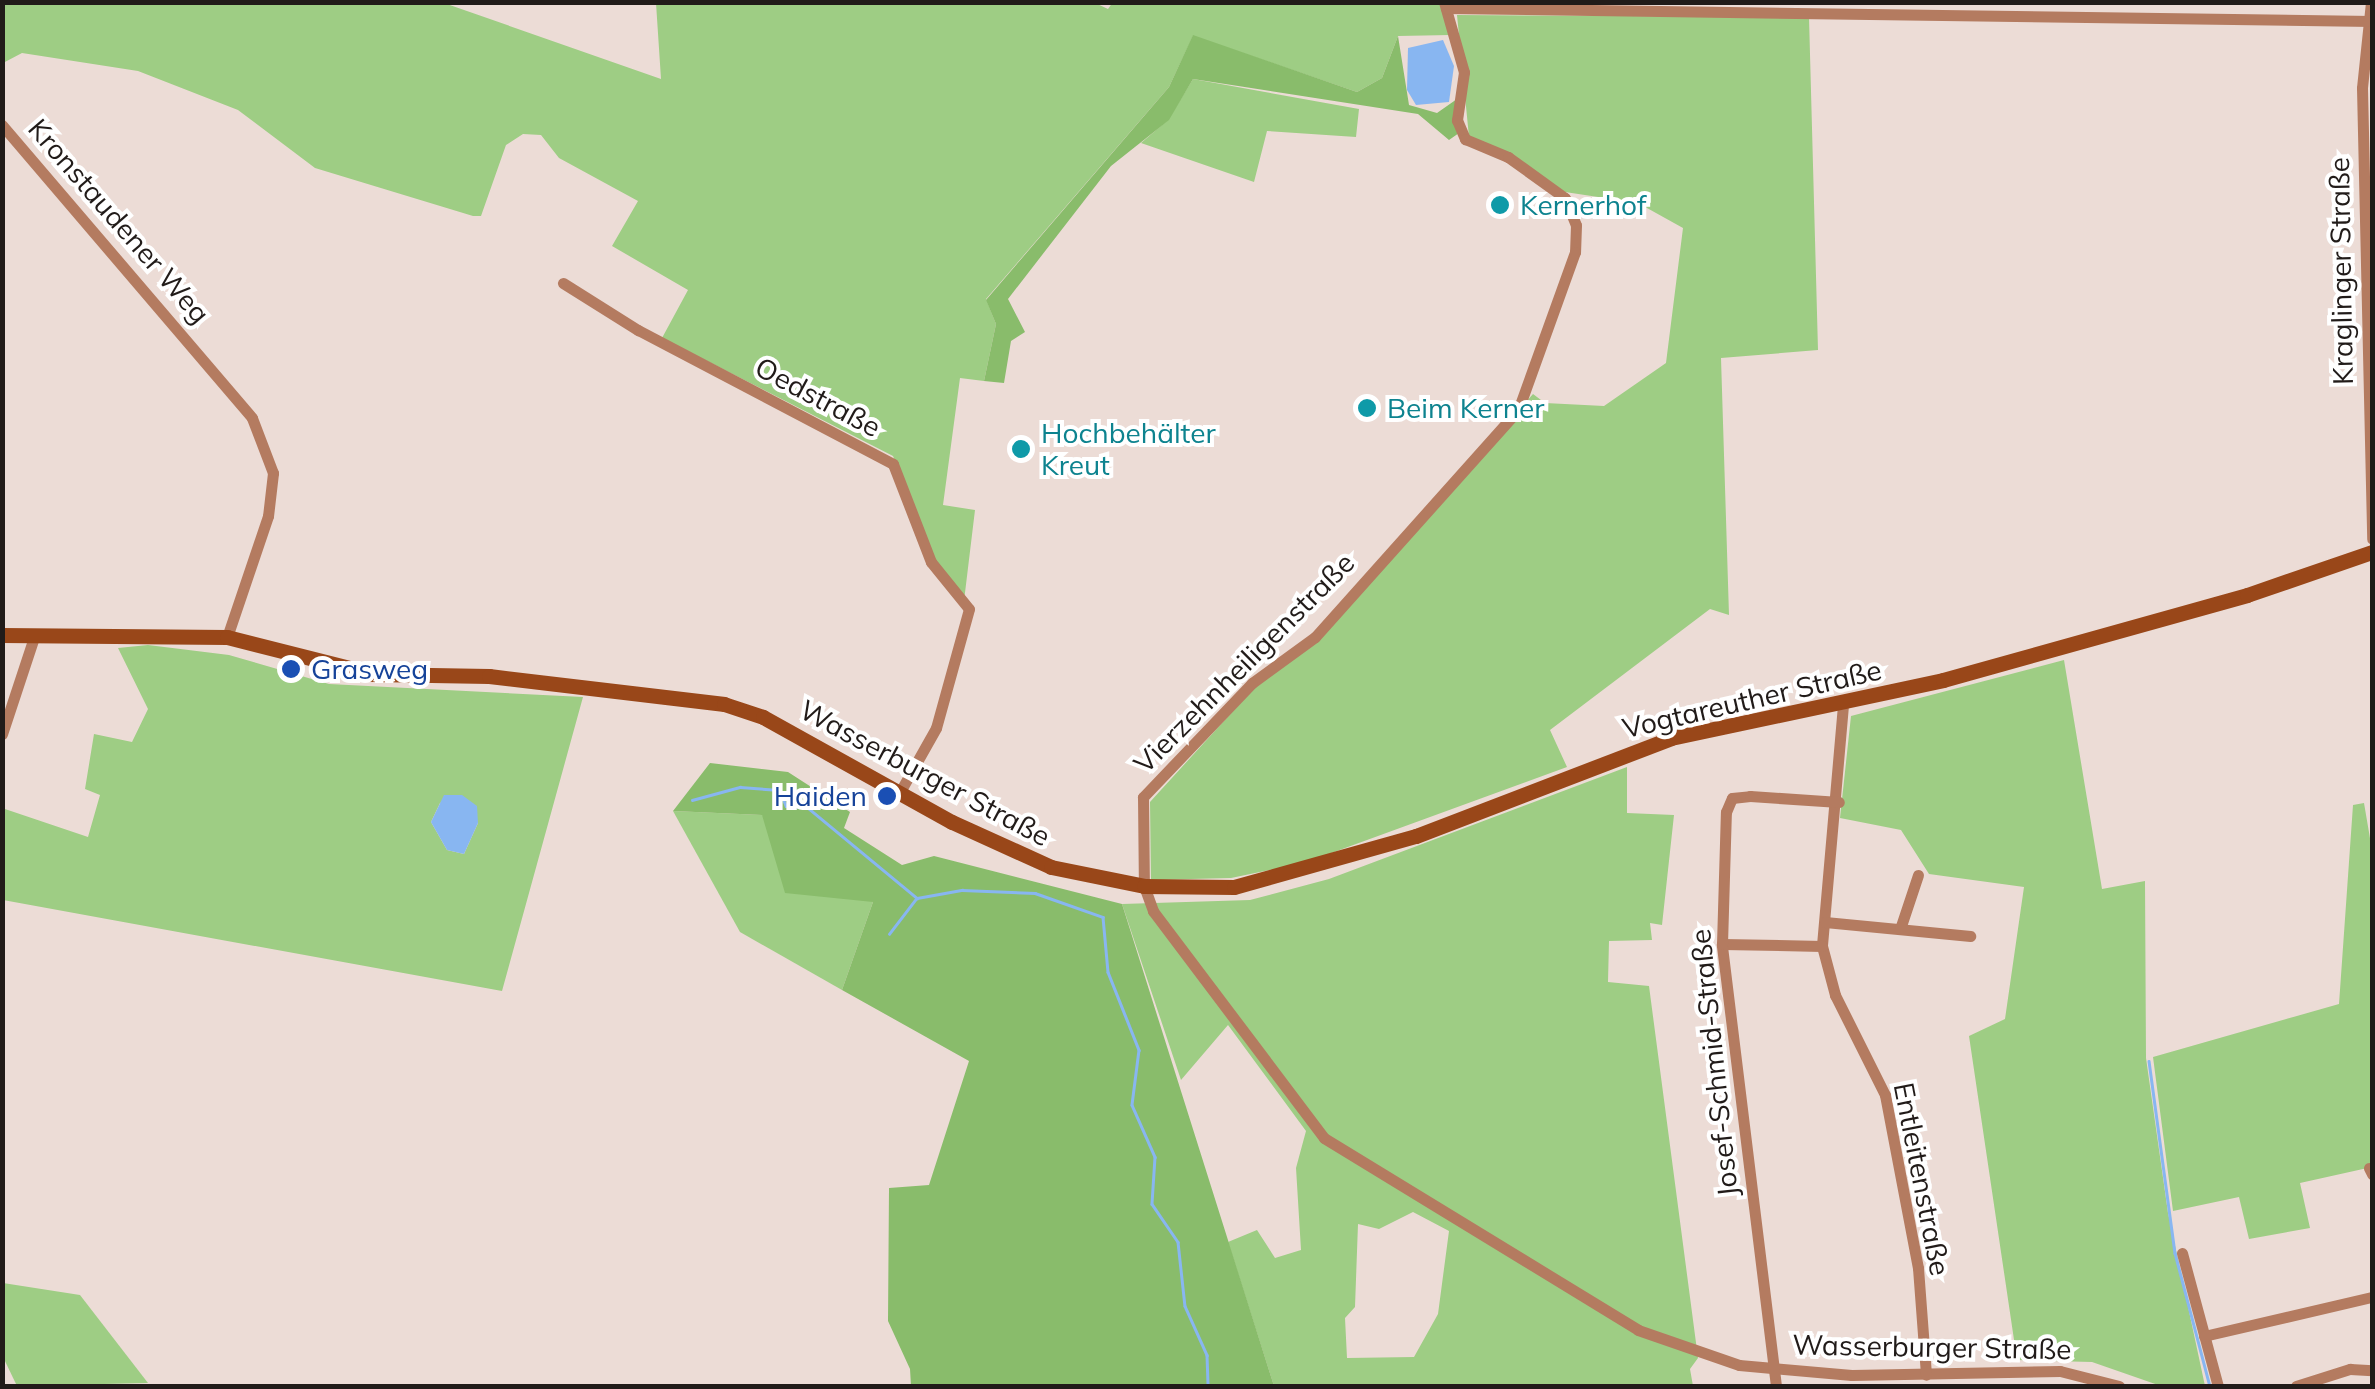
<!DOCTYPE html>
<meta charset="utf-8">
<style>
body{margin:0}
#map{position:relative;width:2375px;height:1389px;overflow:hidden;background:#ecdcd6;font-family:Mulish,sans-serif}
div>[style]{position:absolute}
[style*='--x']{left:calc(var(--x)*1px);top:calc(var(--y)*1px);width:calc(var(--w)*1px);rotate:calc(var(--a)*1deg)}
.green>*{inset:0;background:#9ecd84}
.forest>*{inset:0;background:#89bc6b}
.water>*{inset:0;background:#88b6f1}
.stream>*{height:2.5px;margin:-1.25px;padding:0 1.25px;transform-origin:1.25px;border-radius:1.25px;background:#88b6f1}
.street>*{height:11px;margin:-5.5px;padding:0 5.5px;transform-origin:5.5px;border-radius:5.5px;background:#b47b60}
.secondary>*{height:15px;margin:-7.5px;padding:0 7.5px;transform-origin:7.5px;border-radius:7.5px;background:#994719}
.dots>*{width:28px;height:28px;translate:-50% -50%;box-sizing:border-box;border:5px solid #fff;border-radius:50%}
span{translate:-50% -50%;white-space:nowrap;text-align:center;line-height:1.15;-webkit-text-stroke:8px #fff;paint-order:stroke}
.culture-label{font-size:28px;color:#0d838f}
.left{translate:0 -50%;text-align:left}
.street-label{font-size:28px;color:#211b19}
.transit-label{font-size:28px;color:#164399}
.right{translate:-100% -50%;text-align:right}
.frame{position:absolute;inset:0;border:5px solid #211b19;pointer-events:none}
</style>
<div id="map">
<div class="green">
<i style="clip-path:polygon(3px 2px,444px 3px,661px 79px,656px 3px,1093px 2px,1108px 9px,1113px 2px,1440px 2px,1450px 35px,1398px 36px,1382px 78px,1357px 92px,1193px 36px,1169px 87px,986px 299px,996px 324px,984px 381px,960px 378px,943px 505px,975px 510px,964px 601px,934px 560px,893px 456px,662px 338px,688px 290px,612px 246px,638px 201px,559px 158px,541px 135px,523px 134px,506px 145px,481px 216px,473px 216px,315px 168px,238px 110px,138px 71px,22px 53px,3px 63px)"></i>
<i style="clip-path:polygon(1457px 15px,1809px 17px,1818px 350px,1721px 358px,1729px 615px,1710px 609px,1550px 730px,1567px 767px,1304px 863px,1231px 878px,1151px 880px,1150px 802px,1255px 687px,1319px 639px,1533px 394px,1545px 403px,1604px 406px,1666px 363px,1683px 228px,1638px 203px,1565px 192px,1469px 137px)"></i>
<i style="clip-path:polygon(1193px 79px,1359px 109px,1356px 137px,1267px 131px,1254px 182px,1141px 143px,1168px 120px)"></i>
<i style="clip-path:polygon(evenodd,148px 645px,229px 655px,329px 684px,583px 697px,502px 991px,3px 900px,2px 808px,88px 837px,100px 795px,85px 789px,94px 734px,132px 742px,148px 709px,118px 648px,148px 645px,461px 795px,478px 823px,464px 854px,447px 850px,431px 822px,440px 803px,461px 795px)"></i>
<i style="clip-path:polygon(2064px 660px,2102px 889px,2145px 881px,2146px 1058px,2168px 1213px,2205px 1386px,2161px 1386px,2092px 1362px,2017px 1360px,1969px 1036px,2005px 1019px,2024px 887px,1929px 874px,1901px 830px,1840px 818px,1851px 716px)"></i>
<i style="clip-path:polygon(evenodd,1627px 767px,1627px 813px,1674px 815px,1662px 925px,1650px 923px,1652px 940px,1609px 941px,1608px 982px,1649px 986px,1698px 1358px,1690px 1369px,1693px 1386px,1274px 1386px,1228px 1242px,1257px 1230px,1275px 1258px,1301px 1250px,1296px 1168px,1306px 1131px,1228px 1025px,1181px 1080px,1122px 904px,1250px 900px,1329px 879px,1627px 767px,1413px 1212px,1449px 1231px,1438px 1314px,1414px 1357px,1347px 1358px,1345px 1318px,1355px 1307px,1358px 1224px,1379px 1229px,1413px 1212px)"></i>
<i style="clip-path:polygon(2364px 803px,2372px 850px,2372px 1167px,2300px 1183px,2310px 1228px,2249px 1239px,2239px 1197px,2173px 1211px,2153px 1057px,2339px 1004px,2353px 805px)"></i>
<i style="clip-path:polygon(673px 811px,762px 815px,873px 902px,842px 990px,740px 932px)"></i>
<i style="clip-path:polygon(3px 1283px,80px 1295px,148px 1383px,17px 1386px,3px 1357px)"></i>
</div>
<div class="forest">
<i style="clip-path:polygon(1193px 35px,1357px 92px,1382px 78px,1398px 36px,1409px 105px,1437px 113px,1457px 99px,1459px 133px,1449px 140px,1418px 114px,1193px 79px,1169px 120px,1111px 166px,1008px 299px,1025px 332px,1011px 341px,1004px 383px,984px 381px,996px 324px,986px 300px,1169px 87px)"></i>
<i style="clip-path:polygon(710px 763px,788px 772px,850px 812px,844px 828px,902px 865px,934px 856px,1122px 904px,1274px 1386px,911px 1386px,910px 1369px,888px 1321px,889px 1188px,929px 1185px,969px 1061px,842px 990px,873px 902px,785px 893px,762px 815px,673px 811px)"></i>
</div>
<div class="water">
<i style="clip-path:polygon(1443px 40px,1454px 66px,1449px 102px,1416px 105px,1407px 90px,1408px 48px)"></i>
<i style="clip-path:polygon(444px 795px,462px 795px,477px 806px,478px 823px,464px 854px,447px 850px,431px 822px)"></i>
</div>
<div class="stream">
<i style="--x:692;--y:800;--w:50;--a:-15.2"></i>
<i style="--x:740;--y:787;--w:40;--a:4.3"></i>
<i style="--x:780;--y:790;--w:17;--a:69"></i>
<i style="--x:786;--y:806;--w:21;--a:3"></i>
<i style="--x:807;--y:807;--w:143;--a:39.6"></i>
<i style="--x:917;--y:898;--w:46;--a:-10.1"></i>
<i style="--x:962;--y:890;--w:73;--a:2.4"></i>
<i style="--x:1035;--y:893;--w:72;--a:19.4"></i>
<i style="--x:1103;--y:917;--w:55;--a:84.8"></i>
<i style="--x:1108;--y:972;--w:84;--a:68.3"></i>
<i style="--x:1139;--y:1050;--w:55;--a:97.3"></i>
<i style="--x:1132;--y:1105;--w:57;--a:66.1"></i>
<i style="--x:1155;--y:1157;--w:47;--a:93.7"></i>
<i style="--x:1152;--y:1204;--w:46;--a:55.6"></i>
<i style="--x:1178;--y:1242;--w:64;--a:83.8"></i>
<i style="--x:1185;--y:1306;--w:54;--a:65.8"></i>
<i style="--x:1207;--y:1355;--w:31;--a:88"></i>
<i style="--x:889;--y:934;--w:43;--a:-52.6"></i>
<i style="--x:2149;--y:1061;--w:194;--a:82.3"></i>
<i style="--x:2175;--y:1253;--w:138;--a:75.3"></i>
</div>
<div class="street">
<i style="--x:1444;--y:2;--w:73;--a:74.1"></i>
<i style="--x:1464;--y:72;--w:49;--a:98.3"></i>
<i style="--x:1457;--y:120;--w:21;--a:67"></i>
<i style="--x:1465;--y:139;--w:47;--a:22.7"></i>
<i style="--x:1508;--y:157;--w:70;--a:35.7"></i>
<i style="--x:1565;--y:198;--w:29;--a:68"></i>
<i style="--x:1576;--y:225;--w:27;--a:92"></i>
<i style="--x:1575;--y:252;--w:168;--a:109.8"></i>
<i style="--x:1518;--y:410;--w:305;--a:131.8"></i>
<i style="--x:1315;--y:637;--w:78;--a:143.9"></i>
<i style="--x:1252;--y:683;--w:158;--a:133.7"></i>
<i style="--x:1143;--y:797;--w:89;--a:89.4"></i>
<i style="--x:1144;--y:886;--w:27;--a:70"></i>
<i style="--x:1153;--y:911;--w:284;--a:53"></i>
<i style="--x:1324;--y:1138;--w:368;--a:31.4"></i>
<i style="--x:1638;--y:1330;--w:107;--a:19.1"></i>
<i style="--x:1739;--y:1365;--w:113;--a:5.1"></i>
<i style="--x:1852;--y:1375;--w:208;--a:-1.1"></i>
<i style="--x:2060;--y:1371;--w:61;--a:14.3"></i>
<i style="--x:2371;--y:2;--w:86;--a:96"></i>
<i style="--x:2362;--y:88;--w:451;--a:88.7"></i>
<i style="--x:1446;--y:8;--w:926;--a:0.8"></i>
<i style="--x:2;--y:125;--w:385;--a:49.5"></i>
<i style="--x:252;--y:418;--w:59;--a:69.1"></i>
<i style="--x:273;--y:473;--w:43;--a:96.6"></i>
<i style="--x:268;--y:516;--w:128;--a:108.7"></i>
<i style="--x:563;--y:283;--w:89;--a:32.1"></i>
<i style="--x:638;--y:330;--w:288;--a:27.7"></i>
<i style="--x:893;--y:464;--w:105;--a:68.8"></i>
<i style="--x:931;--y:562;--w:60;--a:51"></i>
<i style="--x:969;--y:609;--w:123;--a:105.5"></i>
<i style="--x:936;--y:728;--w:71;--a:119.4"></i>
<i style="--x:1843;--y:705;--w:242;--a:95"></i>
<i style="--x:1822;--y:946;--w:51;--a:75.1"></i>
<i style="--x:1835;--y:995;--w:112;--a:63.4"></i>
<i style="--x:1885;--y:1095;--w:176;--a:79.2"></i>
<i style="--x:1918;--y:1268;--w:107;--a:85.7"></i>
<i style="--x:2;--y:734;--w:105;--a:-71.7"></i>
<i style="--x:1825;--y:922;--w:146;--a:5.5"></i>
<i style="--x:1900;--y:929;--w:57;--a:-71.6"></i>
<i style="--x:1722;--y:944;--w:100;--a:1.1"></i>
<i style="--x:2369;--y:1168;--w:7;--a:63"></i>
<i style="--x:2182;--y:1253;--w:138;--a:74.9"></i>
<i style="--x:2204;--y:1336;--w:172;--a:-13.1"></i>
<i style="--x:1776;--y:1386;--w:445;--a:-97"></i>
<i style="--x:1722;--y:944;--w:132;--a:-88.3"></i>
<i style="--x:1726;--y:812;--w:15;--a:-67"></i>
<i style="--x:1732;--y:798;--w:18;--a:-6"></i>
<i style="--x:1750;--y:796;--w:89;--a:3.9"></i>
<i style="--x:2296;--y:1386;--w:57;--a:-17.5"></i>
<i style="--x:2350;--y:1369;--w:22;--a:3"></i>
</div>
<div class="secondary">
<i style="--x:2;--y:635;--w:225;--a:0.5"></i>
<i style="--x:227;--y:637;--w:151;--a:14.2"></i>
<i style="--x:373;--y:674;--w:116;--a:1"></i>
<i style="--x:489;--y:676;--w:237;--a:6.8"></i>
<i style="--x:724;--y:704;--w:41;--a:18.4"></i>
<i style="--x:763;--y:717;--w:216;--a:29.1"></i>
<i style="--x:952;--y:822;--w:109;--a:24.4"></i>
<i style="--x:1051;--y:867;--w:95;--a:11.5"></i>
<i style="--x:1144;--y:886;--w:90;--a:0.6"></i>
<i style="--x:1234;--y:887;--w:189;--a:-15.7"></i>
<i style="--x:1416;--y:836;--w:273;--a:-21"></i>
<i style="--x:1671;--y:738;--w:278;--a:-12"></i>
<i style="--x:1943;--y:680;--w:316;--a:-15.6"></i>
<i style="--x:2247;--y:595;--w:132;--a:-19"></i>
</div>
<div class="dots">
<i style="left:1500px;top:205px;background:#0f9aa8"></i>
<i style="left:1367px;top:408px;background:#0f9aa8"></i>
<i style="left:1021px;top:449px;background:#0f9aa8"></i>
<i style="left:291px;top:669px;background:#1a4fb4"></i>
<i style="left:887px;top:796px;background:#1a4fb4"></i>
</div>
<div class="culture-label">
<span class="left" style="left:1520px;top:205px">Kernerhof</span>
<span class="left" style="left:1387px;top:408px">Beim Kerner</span>
<span class="left" style="left:1041px;top:449px">Hochbehälter<br>Kreut</span>
</div>
<div class="street-label">
<span style="left:119px;top:221px;rotate:49deg">Kronstaudener Weg</span>
<span style="left:2341px;top:271px;rotate:-91deg">Kraglinger Straße</span>
<span style="left:818px;top:397px;rotate:28deg">Oedstraße</span>
<span style="left:1244px;top:663px;rotate:-45deg">Vierzehnheiligenstraße</span>
<span style="left:1752px;top:699px;rotate:-13deg">Vogtareuther Straße</span>
<span style="left:925px;top:773px;rotate:28deg">Wasserburger Straße</span>
<span style="left:1714px;top:1063px;rotate:-96deg">Josef-Schmid-Straße</span>
<span style="left:1922px;top:1179px;rotate:79deg">Entleitenstraße</span>
<span style="left:1932px;top:1347px;rotate:1deg">Wasserburger Straße</span>
</div>
<div class="transit-label">
<span class="left" style="left:311px;top:669px">Grasweg</span>
<span class="right" style="left:867px;top:796px">Haiden</span>
</div>
<div class="frame"></div>
</div>
